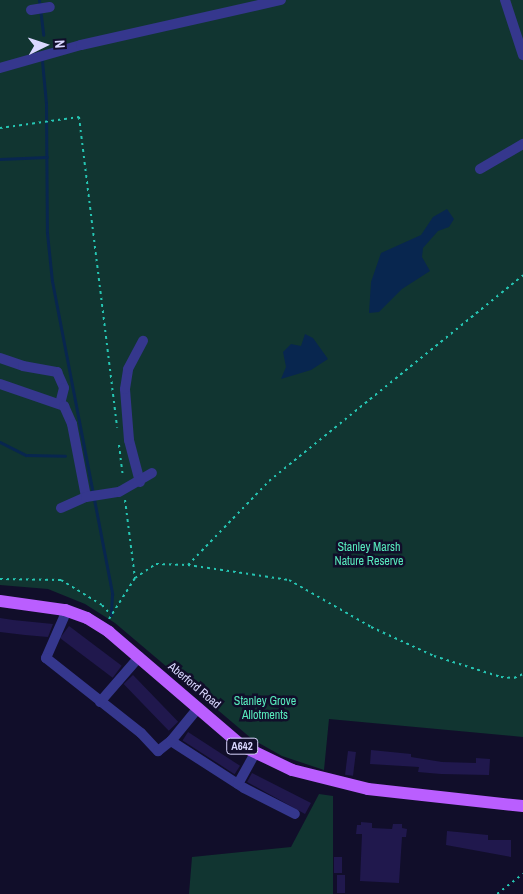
<!DOCTYPE html>
<style>
body{margin:0}
#map{position:relative;width:523px;height:894px;overflow:hidden;background:#110e2a;font-family:"Archivo Narrow",sans-serif}
div>[style]{position:absolute}
[style*='--x']{left:calc(var(--x)*1px);top:calc(var(--y)*1px);width:calc(var(--w)*1px);rotate:calc(var(--a)*1deg)}
.green>*{inset:0;background:#113531}
.water>*{inset:0;background:#08264f}
.stream>*{height:3px;margin:-1.5px;padding:0 1.5px;transform-origin:1.5px;border-radius:1.5px;background:#08264f}
.building>*{inset:0;background:#20184d;transform-origin:0 0}
.path>*{height:2px;margin-top:-1px;transform-origin:0;background:repeating-linear-gradient(90deg,#25c5b2 0 2.5px,transparent 0 6.5px)}
.minor>*{height:10px;margin:-5px;padding:0 5px;transform-origin:5px;border-radius:5px;background:#35378d}
.major>*{height:12px;margin:-6px;padding:0 6px;transform-origin:6px;border-radius:6px;background:#ba5eff}
span{translate:-50% -50%;white-space:nowrap;text-align:center;line-height:1.15;-webkit-text-stroke:5px #110e2a;paint-order:stroke}
.shield-label span{padding:1px 4px;background:#110e2a;border:1px solid;border-radius:4px;-webkit-text-stroke-width:0}
.shield-label{font-size:11px;color:#dad7ff;font-weight:700}
.park-label{font-size:12px;color:#58eabd}
.street-label{font-size:12px;color:#dad7ff}
.north{position:absolute;left:20px;top:20px;width:50px;height:50px;-webkit-text-stroke:4px #110e2a;paint-order:stroke;rotate:86deg;font-size:14px;font-weight:700;line-height:20px;text-align:center;color:#dad7ff}
.north::after{content:'';display:block;margin:auto;width:18px;height:22px;background:#dad7ff;clip-path:polygon(50% 0,100% 100%,50% 72%,0 100%)}
</style>
<div id="map">
<div class="green">
<i style="clip-path:polygon(0 0,523px 0,523px 737px,329px 719px,324px 770px,282px 756px,252px 739px,115px 623px,85px 604px,48px 589px,0 585px)"></i>
<i style="clip-path:polygon(319px 794px,333px 796px,333px 894px,189px 894px,192px 857px,291px 847px)"></i>
</div>
<div class="water">
<i style="clip-path:polygon(447px 209px,454px 219px,449px 227px,438px 231px,423px 248px,422px 257px,430px 271px,402px 289px,379px 312px,369px 313px,371px 282px,381px 253px,421px 235px,433px 217px)"></i>
<i style="clip-path:polygon(305px 334px,313px 338px,328px 359px,311px 370px,281px 379px,286px 367px,283px 352px,291px 344px,301px 346px)"></i>
</div>
<div class="stream">
<i style="--x:39;--y:0;--w:35;--a:83"></i>
<i style="--x:42;--y:61;--w:42;--a:84.6"></i>
<i style="--x:46;--y:103;--w:130;--a:89.6"></i>
<i style="--x:47;--y:233;--w:48;--a:84.1"></i>
<i style="--x:52;--y:281;--w:319;--a:79.1"></i>
<i style="--x:112;--y:594;--w:21;--a:93"></i>
<i style="--x:0;--y:159;--w:47;--a:-2.4"></i>
<i style="--x:0;--y:442;--w:29;--a:27"></i>
<i style="--x:26;--y:455;--w:39;--a:1"></i>
</div>
<div class="building">
<i style="clip-path:polygon(0 618px,13px 620px,53px 624px,48px 637px,25px 635px,0 632px)"></i>
<i style="left:69px;top:626px;width:66px;height:15px;rotate:37deg"></i>
<i style="left:133px;top:675px;width:65px;height:13px;rotate:46deg"></i>
<i style="left:188px;top:732px;width:62px;height:10px;rotate:33deg"></i>
<i style="clip-path:polygon(371px 750px,411px 754px,411px 757px,442px 762px,476px 763px,476px 758px,490px 759px,489px 775px,441px 774px,418px 772px,419px 767px,370px 764px)"></i>
<i style="left:348px;top:751px;width:8px;height:24px;rotate:7deg"></i>
<i style="clip-path:polygon(252px 773px,311px 803px,305px 814px,247px 782px)"></i>
<i style="clip-path:polygon(361px 822px,372px 823px,372px 828px,392px 829px,393px 824px,402px 824px,402px 828px,407px 829px,406px 837px,402px 837px,399px 883px,360px 881px,362px 834px,356px 834px,357px 825px,361px 825px)"></i>
<i style="clip-path:polygon(447px 831px,488px 835px,488px 840px,511px 840px,511px 857px,446px 845px)"></i>
<i style="left:334px;top:857px;width:8px;height:16px"></i>
<i style="left:337px;top:875px;width:8px;height:18px"></i>
</div>
<div class="path">
<i style="--x:0;--y:128;--w:80;--a:-7.9"></i>
<i style="--x:79;--y:117;--w:313;--a:83"></i>
<i style="--x:119;--y:445;--w:32;--a:83"></i>
<i style="--x:125;--y:500;--w:79;--a:82.7"></i>
<i style="--x:188;--y:565;--w:117;--a:-46"></i>
<i style="--x:269;--y:481;--w:327;--a:-39"></i>
<i style="--x:0;--y:579;--w:61;--a:0.9"></i>
<i style="--x:61;--y:580;--w:48;--a:31.4"></i>
<i style="--x:102;--y:605;--w:13;--a:48"></i>
<i style="--x:109;--y:619;--w:49;--a:-57.6"></i>
<i style="--x:135;--y:578;--w:25;--a:-34"></i>
<i style="--x:156;--y:564;--w:32;--a:2"></i>
<i style="--x:188;--y:565;--w:102;--a:8.4"></i>
<i style="--x:289;--y:580;--w:95;--a:29.8"></i>
<i style="--x:371;--y:627;--w:69;--a:24.7"></i>
<i style="--x:434;--y:656;--w:70;--a:17.4"></i>
<i style="--x:501;--y:677;--w:13;--a:4"></i>
<i style="--x:514;--y:678;--w:10;--a:-24"></i>
<i style="--x:497;--y:894;--w:33;--a:-38"></i>
</div>
<div class="minor">
<i style="--x:505;--y:0;--w:58;--a:71.9"></i>
<i style="--x:31;--y:10;--w:19;--a:-9"></i>
<i style="--x:0;--y:68;--w:84;--a:-15.9"></i>
<i style="--x:81;--y:45;--w:205;--a:-12.7"></i>
<i style="--x:480;--y:169;--w:50;--a:-30.2"></i>
<i style="--x:0;--y:358;--w:24;--a:19"></i>
<i style="--x:23;--y:366;--w:35;--a:10"></i>
<i style="--x:57;--y:372;--w:17;--a:66"></i>
<i style="--x:64;--y:388;--w:16;--a:104"></i>
<i style="--x:0;--y:384;--w:68;--a:19"></i>
<i style="--x:64;--y:406;--w:20;--a:66"></i>
<i style="--x:72;--y:424;--w:74;--a:79.1"></i>
<i style="--x:140;--y:482;--w:43;--a:-104.7"></i>
<i style="--x:129;--y:440;--w:51;--a:-94.5"></i>
<i style="--x:125;--y:389;--w:20;--a:-81"></i>
<i style="--x:128;--y:369;--w:32;--a:-62"></i>
<i style="--x:61;--y:508;--w:27;--a:-24"></i>
<i style="--x:86;--y:497;--w:33;--a:-9"></i>
<i style="--x:119;--y:492;--w:38;--a:-30"></i>
<i style="--x:64;--y:617;--w:45;--a:113.7"></i>
<i style="--x:46;--y:658;--w:121;--a:38.3"></i>
<i style="--x:141;--y:733;--w:25;--a:47"></i>
<i style="--x:158;--y:751;--w:16;--a:-38"></i>
<i style="--x:171;--y:741;--w:87;--a:32.8"></i>
<i style="--x:244;--y:788;--w:57;--a:27"></i>
<i style="--x:100;--y:702;--w:60;--a:-49.1"></i>
<i style="--x:171;--y:741;--w:43;--a:-50.7"></i>
<i style="--x:238;--y:784;--w:35;--a:-61"></i>
</div>
<div class="major">
<i style="--x:0;--y:601;--w:66;--a:7.9"></i>
<i style="--x:65;--y:610;--w:23;--a:20"></i>
<i style="--x:87;--y:618;--w:26;--a:32"></i>
<i style="--x:109;--y:632;--w:175;--a:40.6"></i>
<i style="--x:242;--y:746;--w:55;--a:25.6"></i>
<i style="--x:292;--y:770;--w:78;--a:14"></i>
<i style="--x:368;--y:789;--w:156;--a:6.3"></i>
</div>
<div class="shield-label">
<span style="left:242px;top:746px">A642</span>
</div>
<div class="park-label">
<span style="left:369px;top:555px">Stanley Marsh<br>Nature Reserve</span>
<span style="left:265px;top:709px">Stanley Grove<br>Allotments</span>
</div>
<div class="street-label">
<span style="left:194px;top:686px;rotate:40deg">Aberford Road</span>
</div>
<div class="north">N</div>
</div>
